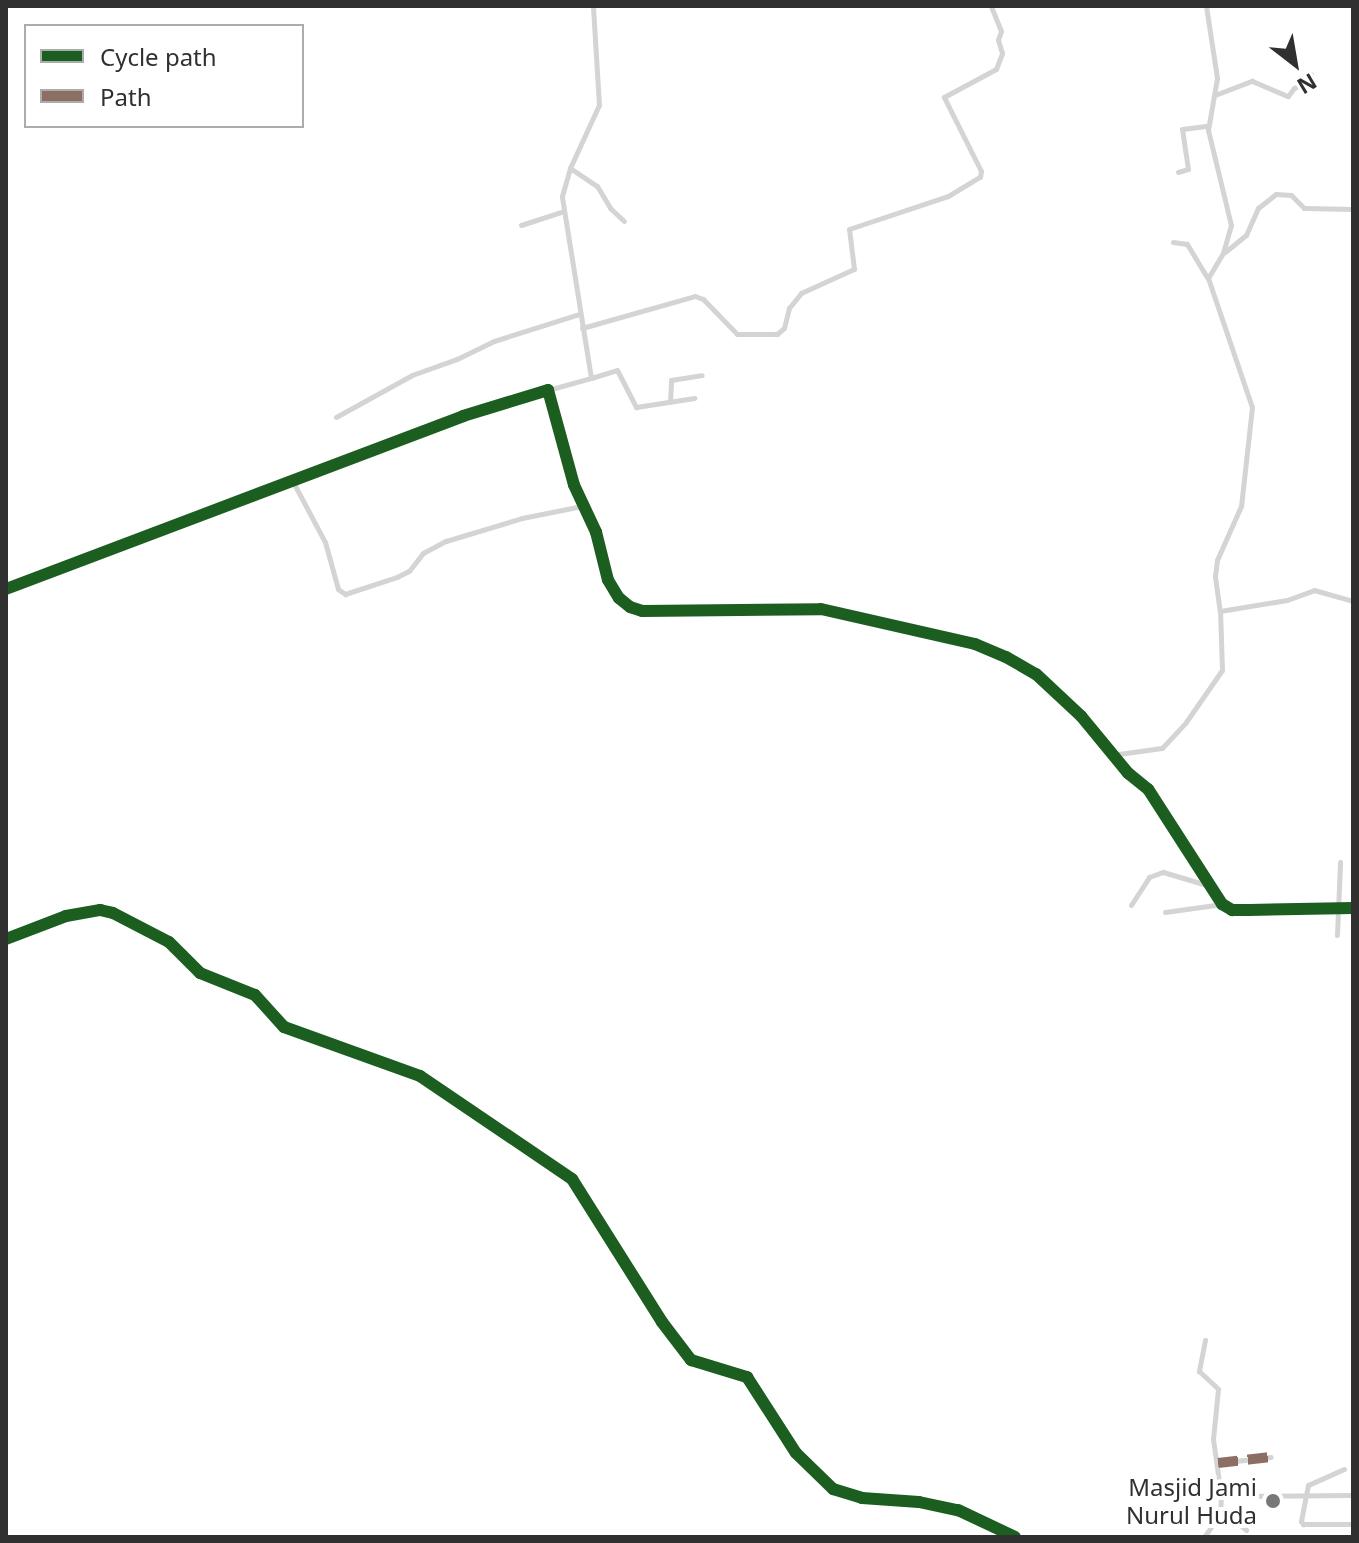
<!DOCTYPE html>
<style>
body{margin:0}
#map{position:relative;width:1359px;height:1543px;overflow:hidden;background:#fff;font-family:"Noto Sans",sans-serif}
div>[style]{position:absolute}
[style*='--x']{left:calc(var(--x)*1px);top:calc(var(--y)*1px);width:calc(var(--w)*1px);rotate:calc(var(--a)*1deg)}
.street>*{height:5px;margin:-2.5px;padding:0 2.5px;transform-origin:2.5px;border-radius:2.5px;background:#d4d4d4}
.quiet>*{height:10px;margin-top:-5px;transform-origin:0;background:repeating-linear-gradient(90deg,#8d6e63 0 20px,transparent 0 30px)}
.cycleway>*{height:12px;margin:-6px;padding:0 6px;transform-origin:6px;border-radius:6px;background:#1b5e20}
.dots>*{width:22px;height:22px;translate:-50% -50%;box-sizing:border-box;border:4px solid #fff;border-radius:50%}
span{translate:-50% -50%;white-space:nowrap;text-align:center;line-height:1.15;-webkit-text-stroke:8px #fff;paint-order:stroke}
.poi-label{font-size:24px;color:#303030}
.right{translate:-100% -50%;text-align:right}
.frame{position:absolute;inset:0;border:8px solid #303030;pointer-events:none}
.legend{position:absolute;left:24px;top:24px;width:280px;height:104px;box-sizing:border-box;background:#fff;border:2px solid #acacac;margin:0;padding:10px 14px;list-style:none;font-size:24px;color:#303030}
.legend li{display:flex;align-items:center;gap:16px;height:40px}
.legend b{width:40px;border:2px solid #acacac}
.north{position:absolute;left:1255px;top:24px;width:80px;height:80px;-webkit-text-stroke:6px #fff;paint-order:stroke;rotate:149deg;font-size:22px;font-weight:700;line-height:32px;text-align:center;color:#303030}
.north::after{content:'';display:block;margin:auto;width:28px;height:36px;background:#303030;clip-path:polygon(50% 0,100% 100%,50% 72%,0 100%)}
</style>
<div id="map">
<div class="street">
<i style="--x:1206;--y:6;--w:73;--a:81.3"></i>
<i style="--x:1217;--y:78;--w:53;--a:99.8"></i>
<i style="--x:1208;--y:130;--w:98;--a:76.4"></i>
<i style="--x:1231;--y:225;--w:29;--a:106"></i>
<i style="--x:1223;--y:253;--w:29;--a:121"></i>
<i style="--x:1208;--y:278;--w:136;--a:71.2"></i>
<i style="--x:1252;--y:407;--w:100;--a:96.3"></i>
<i style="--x:1241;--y:506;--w:59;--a:114"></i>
<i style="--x:1217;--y:560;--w:17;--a:97"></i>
<i style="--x:1215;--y:577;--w:34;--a:82"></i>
<i style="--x:1215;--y:95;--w:40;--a:-21"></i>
<i style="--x:1252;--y:81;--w:39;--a:23"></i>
<i style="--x:1288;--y:96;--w:10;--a:-53"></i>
<i style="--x:1294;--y:88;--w:13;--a:-23"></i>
<i style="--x:1306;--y:83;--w:10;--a:-61"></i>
<i style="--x:570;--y:168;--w:32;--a:34"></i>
<i style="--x:597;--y:186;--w:26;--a:59"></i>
<i style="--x:610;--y:208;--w:19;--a:43"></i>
<i style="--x:1178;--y:172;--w:10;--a:-17"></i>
<i style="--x:1188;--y:169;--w:40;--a:-98.5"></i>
<i style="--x:1182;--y:129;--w:26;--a:-7"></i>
<i style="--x:521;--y:225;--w:45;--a:-18"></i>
<i style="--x:1173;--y:242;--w:14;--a:8"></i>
<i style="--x:1187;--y:244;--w:39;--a:59"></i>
<i style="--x:1225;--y:252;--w:27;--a:-39"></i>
<i style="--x:1246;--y:235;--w:30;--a:-66"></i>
<i style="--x:1258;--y:208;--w:23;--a:-38"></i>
<i style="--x:1276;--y:194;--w:15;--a:4"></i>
<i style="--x:1291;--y:195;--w:18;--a:45"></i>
<i style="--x:1304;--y:208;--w:49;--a:1.2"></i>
<i style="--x:582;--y:328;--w:117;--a:-15.8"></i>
<i style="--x:695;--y:296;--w:9;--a:21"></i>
<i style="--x:703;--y:299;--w:49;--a:45.8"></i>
<i style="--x:737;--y:334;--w:40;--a:0"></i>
<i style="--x:777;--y:334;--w:9;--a:-41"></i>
<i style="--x:784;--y:328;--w:21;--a:-76"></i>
<i style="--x:789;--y:308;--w:19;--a:-51"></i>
<i style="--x:801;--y:293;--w:58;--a:-24.4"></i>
<i style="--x:854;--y:269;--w:40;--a:-97.1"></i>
<i style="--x:849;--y:229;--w:104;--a:-18.4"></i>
<i style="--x:948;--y:196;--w:37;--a:-31"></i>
<i style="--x:980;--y:177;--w:6;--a:-81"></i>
<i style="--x:981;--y:171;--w:83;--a:-116.6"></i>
<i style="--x:944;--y:97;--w:59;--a:-28.3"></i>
<i style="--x:996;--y:69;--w:17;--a:-69"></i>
<i style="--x:1002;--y:53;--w:14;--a:-107"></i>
<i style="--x:998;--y:40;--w:9;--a:-72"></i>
<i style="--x:1001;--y:31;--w:27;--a:-112"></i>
<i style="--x:591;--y:378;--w:27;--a:-17"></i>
<i style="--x:617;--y:370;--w:42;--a:62.8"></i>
<i style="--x:636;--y:407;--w:59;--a:-8.8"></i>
<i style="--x:548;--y:390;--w:45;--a:-15.6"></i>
<i style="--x:591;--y:378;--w:184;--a:-99.1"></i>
<i style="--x:562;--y:196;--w:29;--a:-74"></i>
<i style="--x:570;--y:168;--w:69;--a:-65.3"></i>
<i style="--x:599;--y:105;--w:99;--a:-93.5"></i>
<i style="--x:670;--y:402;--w:22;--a:-87"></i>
<i style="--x:671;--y:380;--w:31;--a:-9"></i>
<i style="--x:336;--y:417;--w:87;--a:-28.9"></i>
<i style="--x:412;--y:375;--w:48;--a:-19.6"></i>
<i style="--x:457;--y:359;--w:41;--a:-25.9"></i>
<i style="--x:494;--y:341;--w:89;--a:-17.6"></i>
<i style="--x:292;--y:480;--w:70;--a:62"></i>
<i style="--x:325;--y:542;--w:49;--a:74.5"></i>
<i style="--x:338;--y:589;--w:9;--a:36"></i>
<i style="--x:345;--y:594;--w:55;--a:-18.1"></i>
<i style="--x:397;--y:577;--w:13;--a:-27"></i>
<i style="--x:409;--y:571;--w:23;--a:-52"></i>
<i style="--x:423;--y:553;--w:26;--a:-28"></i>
<i style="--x:446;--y:541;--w:79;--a:-16.8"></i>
<i style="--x:522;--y:518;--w:61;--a:-11.3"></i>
<i style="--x:6;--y:589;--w:489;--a:-20.7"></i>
<i style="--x:463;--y:416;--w:89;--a:-17"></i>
<i style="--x:548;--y:390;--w:98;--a:74.7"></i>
<i style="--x:574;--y:485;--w:52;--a:64.9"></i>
<i style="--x:596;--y:532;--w:49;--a:76"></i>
<i style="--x:608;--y:580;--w:21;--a:59"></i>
<i style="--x:619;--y:598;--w:14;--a:39"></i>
<i style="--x:630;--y:607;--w:13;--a:18"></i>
<i style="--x:642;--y:611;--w:179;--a:-0.6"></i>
<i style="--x:821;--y:609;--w:158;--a:12.8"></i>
<i style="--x:975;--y:644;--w:34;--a:23"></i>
<i style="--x:1006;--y:657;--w:34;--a:30"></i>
<i style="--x:1036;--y:674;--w:62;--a:43"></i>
<i style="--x:1081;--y:716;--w:74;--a:50.5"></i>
<i style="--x:1128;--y:773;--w:26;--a:39"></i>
<i style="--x:1148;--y:789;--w:137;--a:57.2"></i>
<i style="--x:1222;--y:904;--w:12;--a:31"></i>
<i style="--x:1232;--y:910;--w:17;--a:0"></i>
<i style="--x:1249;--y:910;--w:104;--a:-1.1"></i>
<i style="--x:1112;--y:755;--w:50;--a:-8"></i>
<i style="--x:1162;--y:748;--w:35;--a:-47"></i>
<i style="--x:1186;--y:722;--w:63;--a:-55.3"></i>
<i style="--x:1222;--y:670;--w:59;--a:-91.9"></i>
<i style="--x:1220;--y:611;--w:68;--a:-9.3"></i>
<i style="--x:1287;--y:600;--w:29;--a:-20"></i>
<i style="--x:1314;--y:590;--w:41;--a:15.8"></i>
<i style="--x:1131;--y:905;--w:33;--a:-57"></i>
<i style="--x:1149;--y:877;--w:15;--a:-20"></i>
<i style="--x:1163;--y:872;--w:49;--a:16.6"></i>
<i style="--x:1165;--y:912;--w:58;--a:-8"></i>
<i style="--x:1337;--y:935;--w:73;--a:-87.6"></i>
<i style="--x:6;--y:939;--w:64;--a:-21"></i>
<i style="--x:66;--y:916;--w:35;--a:-10"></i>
<i style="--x:100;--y:910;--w:13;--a:13"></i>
<i style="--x:113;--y:913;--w:63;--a:27.4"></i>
<i style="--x:169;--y:942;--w:44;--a:45"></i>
<i style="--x:200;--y:973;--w:59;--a:21.8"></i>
<i style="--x:255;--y:995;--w:43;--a:47.8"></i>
<i style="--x:284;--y:1027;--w:145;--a:19.8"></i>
<i style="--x:420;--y:1076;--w:184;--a:34.1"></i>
<i style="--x:572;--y:1179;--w:169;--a:57.8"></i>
<i style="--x:662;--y:1322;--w:48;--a:52.7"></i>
<i style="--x:691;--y:1360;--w:59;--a:16.9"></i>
<i style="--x:747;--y:1377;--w:90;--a:57.2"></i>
<i style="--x:796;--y:1453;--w:52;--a:44.2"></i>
<i style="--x:833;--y:1489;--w:30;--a:17"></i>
<i style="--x:862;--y:1498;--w:57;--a:4"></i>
<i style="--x:919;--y:1502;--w:40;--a:12"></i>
<i style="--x:958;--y:1510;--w:63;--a:25.3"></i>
<i style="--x:1205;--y:1340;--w:32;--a:101"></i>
<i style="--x:1199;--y:1371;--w:26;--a:43"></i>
<i style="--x:1218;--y:1389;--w:50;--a:95.7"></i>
<i style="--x:1213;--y:1439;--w:58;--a:82"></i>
<i style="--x:1218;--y:1463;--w:53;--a:-6.5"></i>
<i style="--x:1344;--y:1469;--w:39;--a:156"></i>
<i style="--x:1308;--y:1485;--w:37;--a:101"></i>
<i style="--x:1301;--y:1521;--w:4;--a:56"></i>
<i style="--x:1303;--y:1524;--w:48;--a:0"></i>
<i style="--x:1222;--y:1509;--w:32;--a:41"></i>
<i style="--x:1204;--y:1537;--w:28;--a:-55"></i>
<i style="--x:1220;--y:1514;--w:18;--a:-87"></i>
<i style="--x:1221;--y:1496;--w:132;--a:-0.4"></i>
</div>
<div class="quiet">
<i style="--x:1218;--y:1463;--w:53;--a:-6.5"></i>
</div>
<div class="cycleway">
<i style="--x:6;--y:589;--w:489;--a:-20.7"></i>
<i style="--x:463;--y:416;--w:89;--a:-17"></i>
<i style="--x:548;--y:390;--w:98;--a:74.7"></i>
<i style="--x:574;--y:485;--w:52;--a:64.9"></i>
<i style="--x:596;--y:532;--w:49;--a:76"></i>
<i style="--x:608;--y:580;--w:21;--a:59"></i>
<i style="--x:619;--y:598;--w:14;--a:39"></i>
<i style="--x:630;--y:607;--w:13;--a:18"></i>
<i style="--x:642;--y:611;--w:179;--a:-0.6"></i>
<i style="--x:821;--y:609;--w:158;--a:12.8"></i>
<i style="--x:975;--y:644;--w:34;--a:23"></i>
<i style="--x:1006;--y:657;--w:34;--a:30"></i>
<i style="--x:1036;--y:674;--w:62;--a:43"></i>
<i style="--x:1081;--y:716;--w:74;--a:50.5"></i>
<i style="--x:1128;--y:773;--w:26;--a:39"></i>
<i style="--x:1148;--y:789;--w:137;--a:57.2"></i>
<i style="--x:1222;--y:904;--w:12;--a:31"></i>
<i style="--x:1232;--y:910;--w:17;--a:0"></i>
<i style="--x:1249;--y:910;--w:104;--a:-1.1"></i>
<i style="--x:6;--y:939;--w:64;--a:-21"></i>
<i style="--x:66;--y:916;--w:35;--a:-10"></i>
<i style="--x:100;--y:910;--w:13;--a:13"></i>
<i style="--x:113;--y:913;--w:63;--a:27.4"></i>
<i style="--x:169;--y:942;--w:44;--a:45"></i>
<i style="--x:200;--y:973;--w:59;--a:21.8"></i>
<i style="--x:255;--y:995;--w:43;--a:47.8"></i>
<i style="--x:284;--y:1027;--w:145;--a:19.8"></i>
<i style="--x:420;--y:1076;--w:184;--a:34.1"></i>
<i style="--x:572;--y:1179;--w:169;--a:57.8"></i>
<i style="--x:662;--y:1322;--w:48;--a:52.7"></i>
<i style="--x:691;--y:1360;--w:59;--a:16.9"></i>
<i style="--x:747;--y:1377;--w:90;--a:57.2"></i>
<i style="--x:796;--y:1453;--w:52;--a:44.2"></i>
<i style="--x:833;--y:1489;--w:30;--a:17"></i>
<i style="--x:862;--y:1498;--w:57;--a:4"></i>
<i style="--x:919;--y:1502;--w:40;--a:12"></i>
<i style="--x:958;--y:1510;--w:63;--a:25.3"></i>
</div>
<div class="dots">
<i style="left:1273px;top:1501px;background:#787878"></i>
</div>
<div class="poi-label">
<span class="right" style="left:1257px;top:1501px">Masjid Jami<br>Nurul Huda</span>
</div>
<div class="frame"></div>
<ul class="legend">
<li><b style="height:10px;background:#1b5e20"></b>Cycle path</li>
<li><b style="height:10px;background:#8d6e63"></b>Path</li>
</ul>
<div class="north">N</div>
</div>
